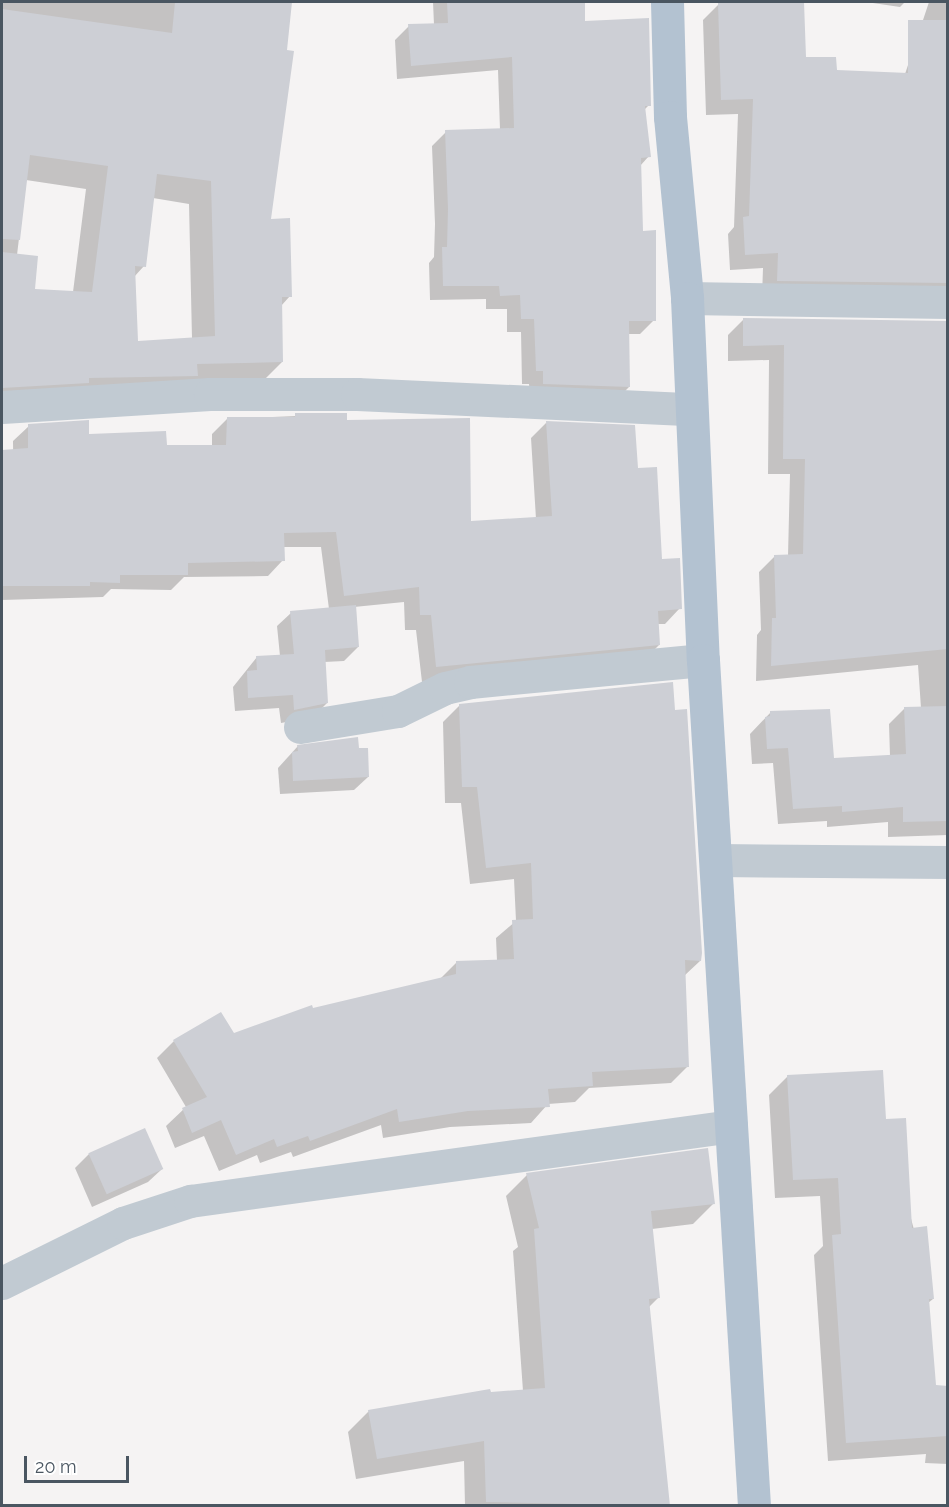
<!DOCTYPE html>
<style>
body{margin:0}
#map{position:relative;width:949px;height:1507px;overflow:hidden;background:#f5f3f3;font-family:Raleway,sans-serif}
div>[style]{position:absolute}
[style*='--x']{left:calc(var(--x)*1px);top:calc(var(--y)*1px);width:calc(var(--w)*1px);rotate:calc(var(--a)*1deg)}
.shadow>*{inset:0;background:#0003;transform-origin:0 0}
.building>*{inset:0;background:#cdcfd5;transform-origin:0 0}
.street>*{height:33px;margin:-16.5px;padding:0 16.5px;transform-origin:16.5px;border-radius:16.5px;background:#c1cad2}
.primary>*{height:33px;margin:-16.5px;padding:0 16.5px;transform-origin:16.5px;border-radius:16.5px;background:#b3c2d1}
span{translate:-50% -50%;white-space:nowrap;text-align:center;line-height:1.15;-webkit-text-stroke:4.5px #fff;paint-order:stroke}
.frame{position:absolute;inset:0;border:3px solid #4a5661;pointer-events:none}
.scale{position:absolute;left:24px;top:1456px;width:105px;height:27px;box-sizing:border-box;border:3px solid #4a5661;border-top:0;padding-left:8px;font-size:18px;line-height:21px;white-space:nowrap;color:#4a5661;-webkit-text-stroke:4px #fff;paint-order:stroke}
</style>
<div id="map">
<div class="shadow">
<i style="clip-path:polygon(evenodd,2px 2px,290px 2px,269px 220px,290px 296px,281px 306px,282px 362px,259px 385px,2px 410px,2px 2px,26px 180px,86px 189px,73px 292px,33px 290px,17px 255px,26px 180px,2px 2px,153px 198px,189px 204px,192px 339px,137px 343px,134px 277px,144px 266px,153px 198px)"></i>
<i style="clip-path:polygon(433px 2px,584px 2px,584px 22px,649px 105px,644px 110px,649px 156px,640px 166px,641px 232px,654px 320px,640px 334px,627px 334px,629px 387px,615px 401px,530px 397px,529px 384px,522px 384px,521px 332px,507px 332px,507px 309px,486px 309px,486px 299px,430px 300px,429px 263px,434px 257px,435px 224px,432px 146px,446px 132px,500px 130px,498px 70px,397px 79px,395px 40px,409px 26px,434px 25px)"></i>
<i style="clip-path:polygon(866px 2px,905px 2px,900px 7px)"></i>
<i style="clip-path:polygon(929px 2px,948px 2px,948px 310px,762px 296px,763px 268px,730px 270px,728px 234px,734px 227px,738px 114px,706px 115px,703px 20px,719px 4px,805px 59px,835px 71px,905px 74px)"></i>
<i style="clip-path:polygon(744px 319px,948px 322px,948px 835px,888px 837px,888px 822px,827px 827px,827px 821px,778px 824px,773px 763px,752px 764px,750px 734px,771px 712px,833px 760px,890px 756px,889px 724px,905px 708px,921px 708px,918px 665px,756px 681px,757px 635px,761px 630px,759px 572px,775px 556px,788px 556px,790px 474px,768px 474px,769px 360px,728px 361px,728px 335px)"></i>
<i style="clip-path:polygon(345px 414px,345px 421px,470px 523px,536px 519px,531px 438px,546px 423px,636px 470px,661px 561px,680px 608px,665px 624px,658px 624px,659px 645px,644px 660px,422px 682px,416px 630px,405px 630px,404px 602px,354px 607px,358px 647px,344px 661px,324px 662px,327px 703px,313px 717px,281px 723px,279px 708px,235px 711px,233px 687px,257px 657px,280px 656px,277px 626px,291px 613px,329px 609px,321px 547px,283px 547px,283px 560px,268px 576px,184px 577px,171px 590px,111px 589px,103px 597px,2px 600px,2px 547px,14px 545px,13px 441px,29px 426px,166px 446px,212px 447px,212px 434px,227px 419px)"></i>
<i style="clip-path:polygon(460px 705px,700px 961px,684px 976px,688px 1066px,671px 1083px,589px 1088px,575px 1102px,548px 1104px,531px 1123px,450px 1127px,383px 1138px,381px 1125px,293px 1157px,291px 1152px,260px 1163px,257px 1155px,219px 1171px,204px 1136px,175px 1148px,166px 1126px,186px 1107px,157px 1058px,174px 1041px,233px 1035px,312px 1010px,440px 979px,457px 962px,497px 961px,496px 938px,516px 921px,514px 879px,470px 884px,461px 803px,445px 803px,443px 722px)"></i>
<i style="clip-path:polygon(298px 746px,357px 750px,368px 777px,354px 790px,280px 794px,278px 768px)"></i>
<i style="left:948px;top:991px;width:42px;height:2px;rotate:90deg"></i>
<i style="clip-path:polygon(788px 1076px,884px 1120px,933px 1299px,928px 1303px,934px 1387px,948px 1388px,948px 1464px,925px 1463px,926px 1454px,828px 1461px,814px 1255px,823px 1246px,820px 1196px,775px 1198px,769px 1095px)"></i>
<i style="clip-path:polygon(89px 1154px,162px 1169px,148px 1182px,92px 1207px,75px 1168px)"></i>
<i style="clip-path:polygon(527px 1175px,714px 1203px,693px 1224px,652px 1229px,659px 1297px,649px 1307px,669px 1506px,465px 1506px,464px 1461px,356px 1479px,348px 1432px,369px 1411px,523px 1391px,513px 1251px,518px 1247px,506px 1196px)"></i>
</div>
<div class="building">
<i style="clip-path:polygon(evenodd,175px 2px,292px 2px,287px 50px,294px 51px,271px 219px,290px 218px,292px 297px,282px 297px,283px 362px,197px 364px,198px 376px,89px 378px,89px 383px,2px 388px,2px 252px,38px 256px,35px 289px,92px 292px,108px 166px,30px 155px,20px 240px,2px 239px,2px 9px,172px 33px,175px 2px,157px 174px,211px 181px,215px 336px,138px 341px,135px 266px,146px 267px,157px 174px)"></i>
<i style="clip-path:polygon(447px 2px,585px 2px,585px 21px,649px 18px,651px 106px,645px 106px,651px 157px,641px 158px,643px 231px,656px 230px,656px 321px,629px 321px,630px 387px,543px 384px,543px 371px,536px 371px,534px 319px,521px 319px,520px 295px,500px 296px,499px 286px,443px 286px,442px 247px,447px 247px,448px 209px,445px 130px,514px 128px,512px 57px,411px 66px,408px 24px,448px 23px)"></i>
<i style="clip-path:polygon(804px 2px,806px 57px,836px 57px,837px 70px,908px 73px,908px 20px,948px 20px,948px 283px,777px 281px,778px 253px,745px 255px,743px 217px,749px 216px,753px 99px,721px 100px,718px 3px)"></i>
<i style="clip-path:polygon(743px 318px,948px 321px,948px 649px,771px 666px,772px 618px,776px 618px,774px 555px,803px 554px,805px 459px,783px 459px,784px 345px,743px 346px)"></i>
<i style="clip-path:polygon(295px 413px,347px 413px,347px 420px,470px 418px,471px 521px,552px 516px,546px 421px,635px 425px,638px 468px,657px 467px,662px 559px,680px 558px,682px 609px,658px 611px,660px 645px,436px 667px,431px 615px,420px 615px,419px 587px,344px 596px,336px 532px,284px 533px,285px 561px,188px 563px,188px 575px,120px 575px,120px 583px,90px 582px,90px 586px,2px 586px,2px 450px,28px 448px,28px 424px,89px 420px,89px 434px,166px 431px,167px 445px,226px 445px,227px 417px,295px 417px)"></i>
<i style="clip-path:polygon(356px 605px,359px 647px,325px 650px,328px 703px,294px 710px,293px 695px,248px 698px,247px 671px,257px 670px,256px 656px,294px 654px,290px 611px)"></i>
<i style="clip-path:polygon(673px 682px,675px 710px,687px 709px,702px 953px,701px 961px,685px 960px,689px 1067px,592px 1072px,593px 1086px,548px 1089px,550px 1107px,468px 1111px,399px 1122px,397px 1109px,310px 1141px,308px 1136px,277px 1147px,274px 1139px,236px 1155px,221px 1120px,192px 1133px,182px 1108px,207px 1097px,173px 1040px,221px 1012px,234px 1033px,312px 1005px,313px 1008px,456px 974px,456px 961px,514px 959px,512px 920px,533px 919px,531px 863px,486px 868px,477px 787px,462px 787px,459px 704px)"></i>
<i style="clip-path:polygon(948px 706px,948px 821px,903px 822px,903px 807px,842px 812px,842px 806px,793px 809px,788px 748px,767px 749px,765px 717px,770px 716px,770px 711px,830px 709px,834px 758px,906px 754px,904px 707px)"></i>
<i style="clip-path:polygon(358px 737px,359px 748px,368px 748px,369px 777px,293px 781px,292px 752px,298px 751px,297px 745px)"></i>
<i style="clip-path:polygon(883px 1070px,886px 1119px,906px 1118px,912px 1228px,927px 1226px,934px 1299px,929px 1299px,936px 1385px,948px 1386px,948px 1436px,846px 1443px,832px 1235px,841px 1234px,838px 1178px,793px 1180px,787px 1075px)"></i>
<i style="left:145px;top:1128px;width:45px;height:62px;rotate:66deg"></i>
<i style="clip-path:polygon(708px 1148px,715px 1204px,651px 1211px,660px 1298px,649px 1299px,670px 1506px,486px 1502px,484px 1441px,377px 1459px,368px 1410px,490px 1389px,491px 1392px,545px 1388px,534px 1229px,539px 1228px,526px 1173px)"></i>
</div>
<div class="street">
<i style="--x:687;--y:298;--w:261;--a:0.9"></i>
<i style="--x:2;--y:407;--w:208;--a:-3.6"></i>
<i style="--x:210;--y:394;--w:147;--a:0"></i>
<i style="--x:357;--y:394;--w:334;--a:2.6"></i>
<i style="--x:300;--y:727;--w:99;--a:-9.3"></i>
<i style="--x:398;--y:711;--w:52;--a:-26.1"></i>
<i style="--x:445;--y:688;--w:26;--a:-13"></i>
<i style="--x:470;--y:682;--w:234;--a:-5.4"></i>
<i style="--x:717;--y:860;--w:231;--a:0.5"></i>
<i style="--x:2;--y:1283;--w:135;--a:-26.4"></i>
<i style="--x:123;--y:1223;--w:71;--a:-18.2"></i>
<i style="--x:190;--y:1201;--w:546;--a:-7.89"></i>
</div>
<div class="primary">
<i style="--x:667;--y:2;--w:115;--a:88.5"></i>
<i style="--x:670;--y:117;--w:182;--a:84.6"></i>
<i style="--x:687;--y:298;--w:362;--a:87.5"></i>
<i style="--x:703;--y:660;--w:848;--a:86.55"></i>
</div>
<div class="frame"></div>
<div class="scale">20 m</div>
</div>
